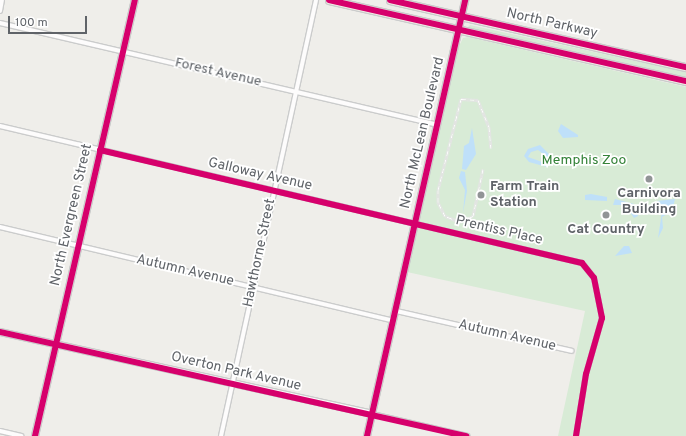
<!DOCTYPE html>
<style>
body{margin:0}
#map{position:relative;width:686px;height:436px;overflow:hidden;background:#efeeea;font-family:Overpass,sans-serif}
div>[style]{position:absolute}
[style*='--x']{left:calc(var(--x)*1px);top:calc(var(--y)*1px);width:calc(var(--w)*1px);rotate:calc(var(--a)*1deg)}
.green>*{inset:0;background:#d8ebd6}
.water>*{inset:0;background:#bfe0f9}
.roads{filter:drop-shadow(1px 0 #cbcccc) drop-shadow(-1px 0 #cbcccc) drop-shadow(0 1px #cbcccc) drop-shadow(0 -1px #cbcccc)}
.street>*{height:4px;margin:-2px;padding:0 2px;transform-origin:2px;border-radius:2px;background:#fdfcfc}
.secondary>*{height:6px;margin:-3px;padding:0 3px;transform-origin:3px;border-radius:3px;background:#fdfcfc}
.primary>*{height:7px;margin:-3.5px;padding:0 3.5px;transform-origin:3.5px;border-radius:3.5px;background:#f4f2e9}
.rail>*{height:3px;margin-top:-1.5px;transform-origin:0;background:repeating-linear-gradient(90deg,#fff 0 4.5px,#e4e4e4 0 9px);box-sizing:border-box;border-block:1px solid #e4e4e4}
.cycleway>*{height:6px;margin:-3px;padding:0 3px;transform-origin:3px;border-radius:3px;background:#d6006c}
.dots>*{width:11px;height:11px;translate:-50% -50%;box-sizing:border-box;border:2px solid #fff;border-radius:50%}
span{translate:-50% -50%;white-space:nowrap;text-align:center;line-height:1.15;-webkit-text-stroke:3.5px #fff;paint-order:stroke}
.street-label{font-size:14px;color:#5f6368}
.park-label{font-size:14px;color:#348238}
.poi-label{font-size:14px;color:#5f6368;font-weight:700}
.left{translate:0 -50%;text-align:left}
.scale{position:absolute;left:8px;top:16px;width:79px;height:18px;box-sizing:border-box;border:2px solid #5f6368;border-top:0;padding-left:5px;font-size:12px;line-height:14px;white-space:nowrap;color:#5f6368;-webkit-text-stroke:3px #fff;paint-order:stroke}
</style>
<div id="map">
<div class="green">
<i style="clip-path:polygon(470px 25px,686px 72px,686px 78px,467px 28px)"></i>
<i style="clip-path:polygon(468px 37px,686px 87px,686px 436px,558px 436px,585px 311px,407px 272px,458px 48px,463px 38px)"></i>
</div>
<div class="water">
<i style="clip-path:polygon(561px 124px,578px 135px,578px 137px,563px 138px,558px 131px)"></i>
<i style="clip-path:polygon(472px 128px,476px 154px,466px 170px,462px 169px,464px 146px,469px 143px)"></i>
<i style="clip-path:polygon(evenodd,540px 145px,550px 155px,547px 167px,529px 162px,524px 156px,528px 149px,540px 145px,538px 150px,546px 156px,545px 163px,528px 157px,531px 152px,538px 150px)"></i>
<i style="clip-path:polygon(461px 171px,465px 172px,467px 191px,463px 213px,465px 190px,459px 178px)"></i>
<i style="clip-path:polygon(591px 194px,607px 197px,607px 201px,585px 200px,585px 195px)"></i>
<i style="clip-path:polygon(615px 199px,634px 204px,638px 216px,634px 218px,625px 205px,613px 205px)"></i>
<i style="clip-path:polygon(675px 199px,672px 211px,662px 217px,663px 228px,658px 238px,662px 212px,658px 210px,657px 201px)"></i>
<i style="clip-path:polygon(624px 246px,629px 246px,632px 253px,615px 256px)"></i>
</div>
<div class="roads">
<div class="street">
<i style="--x:0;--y:11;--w:11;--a:-80"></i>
<i style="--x:0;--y:23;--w:449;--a:13.1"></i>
<i style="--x:0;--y:126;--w:598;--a:13.25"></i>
<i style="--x:582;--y:263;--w:19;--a:51"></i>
<i style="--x:594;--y:278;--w:41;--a:78.7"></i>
<i style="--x:602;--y:318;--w:58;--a:105.9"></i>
<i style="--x:586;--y:374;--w:63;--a:99.2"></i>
<i style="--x:0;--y:227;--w:405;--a:13.4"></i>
<i style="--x:396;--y:311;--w:180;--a:12.8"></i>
<i style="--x:372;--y:414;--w:98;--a:13"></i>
<i style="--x:0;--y:431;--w:22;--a:13"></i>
<i style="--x:221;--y:436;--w:446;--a:-77.7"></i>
</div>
<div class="secondary">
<i style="--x:0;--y:332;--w:381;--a:12.4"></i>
<i style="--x:35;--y:436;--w:447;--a:-77.1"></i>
<i style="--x:367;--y:436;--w:447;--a:-77.3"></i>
</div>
<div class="primary">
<i style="--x:329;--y:0;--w:366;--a:12.8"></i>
<i style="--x:390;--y:0;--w:303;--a:12.8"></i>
</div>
</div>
<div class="rail">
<i style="--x:483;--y:169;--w:48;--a:102"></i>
<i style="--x:473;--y:216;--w:14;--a:155"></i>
<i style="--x:460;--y:222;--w:16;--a:-158"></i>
<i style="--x:445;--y:216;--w:16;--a:-117"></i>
<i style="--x:438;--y:202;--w:12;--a:-90"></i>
<i style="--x:438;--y:190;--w:94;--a:-75.8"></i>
<i style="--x:461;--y:99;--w:17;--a:3"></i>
<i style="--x:478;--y:100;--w:29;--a:68"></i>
<i style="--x:489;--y:127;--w:21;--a:85"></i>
</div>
<div class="cycleway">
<i style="--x:329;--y:0;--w:366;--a:12.8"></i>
<i style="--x:390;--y:0;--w:303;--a:12.8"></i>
<i style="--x:100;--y:150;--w:495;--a:13.2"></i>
<i style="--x:582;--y:263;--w:19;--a:51"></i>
<i style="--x:594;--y:278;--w:41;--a:78.7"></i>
<i style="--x:602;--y:318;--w:58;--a:105.9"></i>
<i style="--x:586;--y:374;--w:63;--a:99.2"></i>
<i style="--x:0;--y:332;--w:478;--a:12.6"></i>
<i style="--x:35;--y:436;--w:447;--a:-77.1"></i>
<i style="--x:367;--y:436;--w:447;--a:-77.3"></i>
</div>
<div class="dots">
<i style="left:649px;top:179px;background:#919496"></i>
<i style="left:481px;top:195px;background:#919496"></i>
<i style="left:606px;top:215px;background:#919496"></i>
</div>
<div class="street-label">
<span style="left:552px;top:24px;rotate:13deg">North Parkway</span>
<span style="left:218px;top:73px;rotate:13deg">Forest Avenue</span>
<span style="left:423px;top:133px;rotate:-77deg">North McLean Boulevard</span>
<span style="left:260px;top:175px;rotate:13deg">Galloway Avenue</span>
<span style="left:72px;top:215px;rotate:-77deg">North Evergreen Street</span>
<span style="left:499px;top:231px;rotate:13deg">Prentiss Place</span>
<span style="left:260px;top:253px;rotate:-78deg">Hawthorne Street</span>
<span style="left:185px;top:271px;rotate:13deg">Autumn Avenue</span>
<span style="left:507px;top:336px;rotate:13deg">Autumn Avenue</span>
<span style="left:236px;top:372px;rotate:13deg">Overton Park Avenue</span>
</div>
<div class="park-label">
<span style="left:584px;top:161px">Memphis Zoo</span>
</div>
<div class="poi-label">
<span class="left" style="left:490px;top:195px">Farm Train<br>Station</span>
<span style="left:649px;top:202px">Carnivora<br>Building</span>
<span style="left:606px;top:230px">Cat Country</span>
</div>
<div class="scale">100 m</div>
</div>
